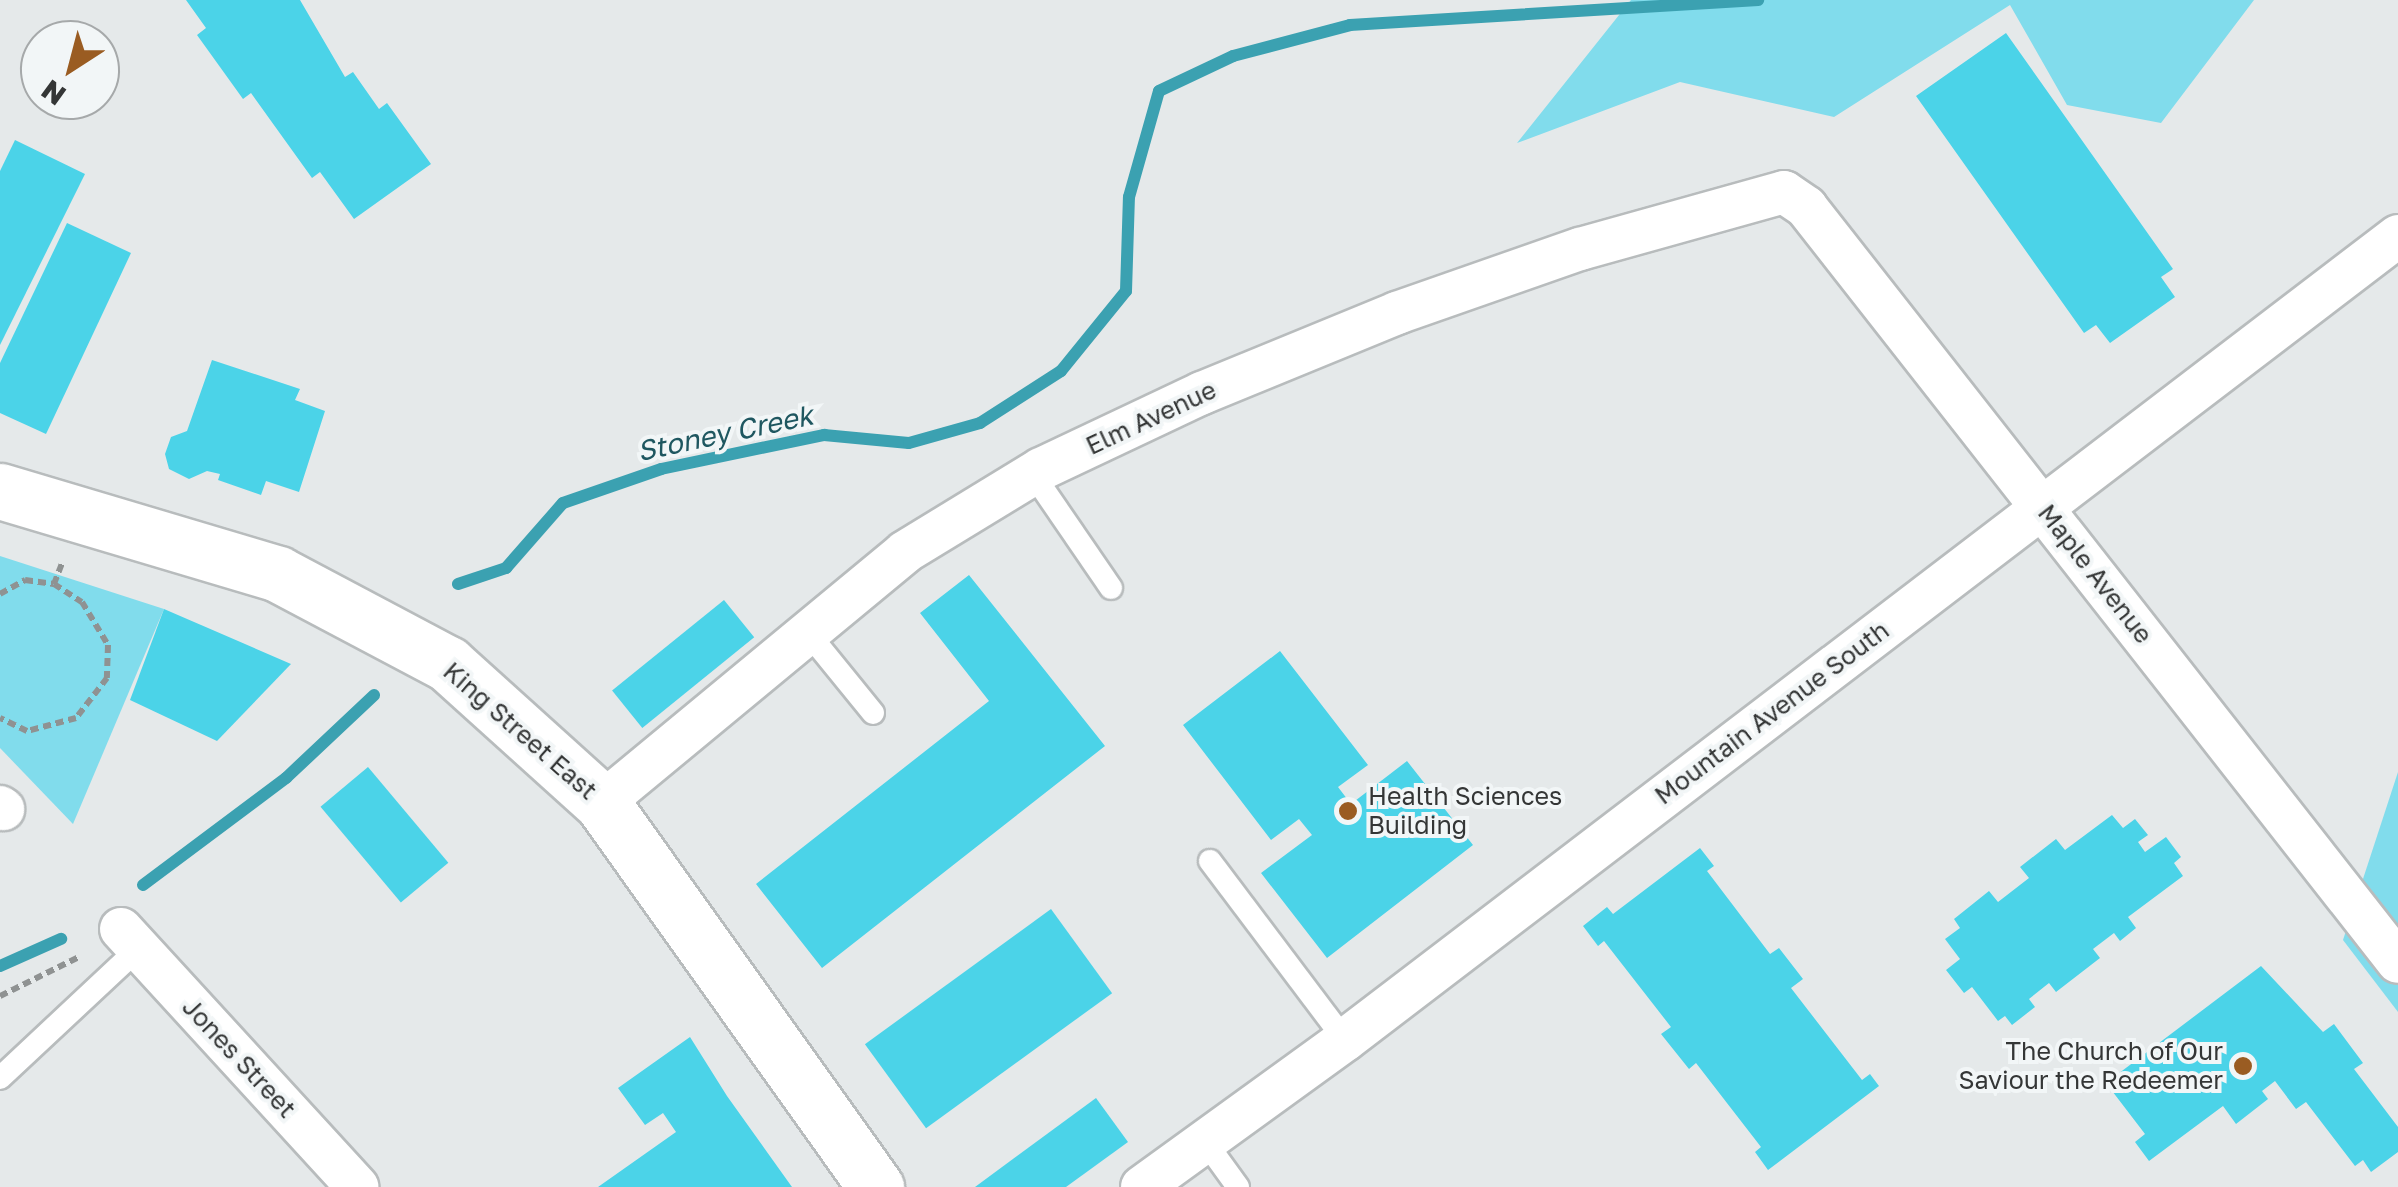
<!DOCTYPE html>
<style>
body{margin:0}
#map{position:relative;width:2398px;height:1187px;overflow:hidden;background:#e5e9ea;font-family:"Golos Text",sans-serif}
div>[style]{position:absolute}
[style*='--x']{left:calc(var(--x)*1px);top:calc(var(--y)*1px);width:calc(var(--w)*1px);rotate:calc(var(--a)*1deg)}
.green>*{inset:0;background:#81dcec}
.stream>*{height:12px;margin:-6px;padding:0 6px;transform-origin:6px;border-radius:6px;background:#3ba1b1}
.building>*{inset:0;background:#4bd3e8;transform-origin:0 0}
.path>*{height:6px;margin-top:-3px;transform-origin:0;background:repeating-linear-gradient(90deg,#8f9292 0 8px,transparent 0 13px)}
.roads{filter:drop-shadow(2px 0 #b8bcbd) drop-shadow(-2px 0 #b8bcbd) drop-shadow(0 2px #b8bcbd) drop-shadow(0 -2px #b8bcbd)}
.lane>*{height:22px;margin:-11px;padding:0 11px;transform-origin:11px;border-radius:11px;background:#fff}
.street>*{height:42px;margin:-21px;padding:0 21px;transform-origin:21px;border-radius:21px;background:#fff}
.secondary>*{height:55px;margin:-27.5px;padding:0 27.5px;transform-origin:27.5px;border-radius:27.5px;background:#fff}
.dots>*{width:28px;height:28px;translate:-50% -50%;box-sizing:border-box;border:5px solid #f2f6f7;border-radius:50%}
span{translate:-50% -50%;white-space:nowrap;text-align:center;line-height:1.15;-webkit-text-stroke:8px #f2f6f7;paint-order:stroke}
.street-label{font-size:25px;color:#343636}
.poi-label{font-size:25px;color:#343636}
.left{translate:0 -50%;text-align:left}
.right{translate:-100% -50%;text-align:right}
.water-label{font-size:28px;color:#1f5760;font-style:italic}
.north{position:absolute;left:20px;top:20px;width:100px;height:100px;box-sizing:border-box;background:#f2f6f7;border:2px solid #a6a9aa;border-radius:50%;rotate:216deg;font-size:28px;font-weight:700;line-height:40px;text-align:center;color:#343636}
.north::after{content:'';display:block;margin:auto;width:35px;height:45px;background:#9a5c22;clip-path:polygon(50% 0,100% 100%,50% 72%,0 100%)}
</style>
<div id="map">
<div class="green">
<i style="clip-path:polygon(1631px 0,2254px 0,2161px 123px,2067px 105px,2010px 5px,1834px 117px,1680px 82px,1517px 143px)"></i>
<i style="clip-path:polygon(0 556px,164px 609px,73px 824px,0 748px)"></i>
<i style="clip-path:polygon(2398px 772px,2398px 1012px,2343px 940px)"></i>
</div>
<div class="stream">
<i style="--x:458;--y:584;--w:51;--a:-18.4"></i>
<i style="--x:506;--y:568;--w:86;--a:-48.8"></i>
<i style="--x:563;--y:503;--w:104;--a:-19.1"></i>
<i style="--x:661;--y:469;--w:167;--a:-11.8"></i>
<i style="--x:824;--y:435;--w:85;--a:5.4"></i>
<i style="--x:909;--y:443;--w:74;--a:-15.7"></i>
<i style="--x:980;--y:423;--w:96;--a:-32.7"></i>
<i style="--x:1061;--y:371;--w:103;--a:-50.9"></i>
<i style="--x:1126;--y:291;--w:94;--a:-88.2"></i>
<i style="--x:1129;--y:197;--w:110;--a:-74.2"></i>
<i style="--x:1159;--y:91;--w:82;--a:-25.3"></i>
<i style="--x:1233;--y:56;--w:121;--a:-14.8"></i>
<i style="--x:1350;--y:25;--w:409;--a:-3.5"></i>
<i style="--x:143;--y:885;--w:179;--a:-36.8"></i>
<i style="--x:286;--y:778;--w:121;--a:-43.3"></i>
<i style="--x:0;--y:966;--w:67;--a:-23.9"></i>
</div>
<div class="building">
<i style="clip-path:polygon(186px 0,300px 0,345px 77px,353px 72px,379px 109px,387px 103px,431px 164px,354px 219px,320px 172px,312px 178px,251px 93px,243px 99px,197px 35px,206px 28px)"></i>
<i style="clip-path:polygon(2006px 33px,2173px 269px,2161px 277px,2175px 297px,2110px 343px,2096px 325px,2084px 333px,1916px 96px)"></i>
<i style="clip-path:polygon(15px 140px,85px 174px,0 345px,0 171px)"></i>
<i style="clip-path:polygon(67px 223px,131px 253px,46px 434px,0 413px,0 363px)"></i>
<i style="clip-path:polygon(212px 360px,300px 389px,295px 400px,325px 411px,299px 492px,266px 481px,261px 495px,218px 480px,220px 474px,207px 471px,189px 479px,169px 469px,165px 454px,171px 437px,187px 431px)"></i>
<i style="clip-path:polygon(969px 575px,1105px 746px,822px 968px,756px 884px,989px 701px,920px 613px)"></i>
<i style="left:724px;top:600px;width:48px;height:144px;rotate:51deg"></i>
<i style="clip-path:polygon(164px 609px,291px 664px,217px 741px,130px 700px)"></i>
<i style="clip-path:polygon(1280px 651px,1368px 765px,1338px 787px,1351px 804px,1407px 761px,1473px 845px,1327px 958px,1261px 873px,1312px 835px,1299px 819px,1271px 840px,1183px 725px)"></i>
<i style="left:368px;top:767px;width:125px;height:62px;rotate:50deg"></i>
<i style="clip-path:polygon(2112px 815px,2123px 828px,2135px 819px,2148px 835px,2138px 842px,2145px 852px,2166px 837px,2181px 857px,2174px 863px,2183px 876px,2128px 917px,2136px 928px,2120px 941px,2114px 933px,2093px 949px,2100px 958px,2056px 992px,2049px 983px,2029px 999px,2035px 1007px,2012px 1025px,2005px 1016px,1998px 1021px,1972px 987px,1964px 993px,1946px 970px,1960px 959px,1945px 939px,1960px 928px,1954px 919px,1989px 891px,1998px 902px,2029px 878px,2020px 867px,2056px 839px,2065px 850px)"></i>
<i style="clip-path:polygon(1700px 848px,1714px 866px,1707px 871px,1770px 954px,1779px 948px,1803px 979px,1791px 988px,1862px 1080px,1870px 1074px,1879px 1086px,1768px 1170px,1755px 1152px,1761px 1147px,1696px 1063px,1689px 1069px,1661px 1034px,1671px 1027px,1604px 941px,1598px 946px,1583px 926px,1607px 907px,1613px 914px)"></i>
<i style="left:1051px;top:909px;width:104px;height:230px;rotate:54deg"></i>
<i style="clip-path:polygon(2261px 966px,2323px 1032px,2334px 1024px,2363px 1063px,2354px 1069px,2398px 1127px,2398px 1152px,2371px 1172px,2363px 1160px,2355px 1166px,2306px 1102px,2296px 1109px,2275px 1081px,2262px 1091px,2268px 1099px,2236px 1124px,2223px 1106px,2149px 1161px,2135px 1142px,2145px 1134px,2106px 1083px)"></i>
<i style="clip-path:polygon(690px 1037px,727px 1096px,792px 1187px,598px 1187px,676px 1132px,663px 1113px,645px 1125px,618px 1088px)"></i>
<i style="clip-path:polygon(1096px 1098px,1128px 1142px,1066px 1187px,975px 1187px)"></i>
</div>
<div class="path">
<i style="--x:54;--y:584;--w:22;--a:-69"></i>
<i style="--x:0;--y:594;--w:29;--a:-29"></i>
<i style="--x:25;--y:580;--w:29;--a:8"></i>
<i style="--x:54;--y:584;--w:33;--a:33"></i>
<i style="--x:82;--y:602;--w:50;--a:58.8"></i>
<i style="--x:108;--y:645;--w:33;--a:92"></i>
<i style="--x:107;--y:678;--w:51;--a:127.8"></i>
<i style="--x:76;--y:718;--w:51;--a:165.1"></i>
<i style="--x:27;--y:731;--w:30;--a:-154"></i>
<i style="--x:0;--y:996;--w:88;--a:-26.3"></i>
</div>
<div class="roads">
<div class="lane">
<i style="--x:1033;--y:474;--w:138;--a:55.6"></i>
<i style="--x:808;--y:633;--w:103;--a:50.9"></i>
<i style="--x:1210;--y:861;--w:224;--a:53"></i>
<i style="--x:0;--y:1078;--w:189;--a:-43.1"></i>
<i style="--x:1204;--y:1140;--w:58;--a:54.1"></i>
</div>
<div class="street">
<i style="--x:602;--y:803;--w:393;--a:-39.6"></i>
<i style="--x:905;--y:552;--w:159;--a:-31.4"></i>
<i style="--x:1041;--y:469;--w:178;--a:-25.3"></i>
<i style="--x:1202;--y:393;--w:211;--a:-22.3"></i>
<i style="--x:1397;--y:313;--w:194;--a:-19.3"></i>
<i style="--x:1580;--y:249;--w:212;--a:-15.6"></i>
<i style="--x:1784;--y:192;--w:27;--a:34"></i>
<i style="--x:1806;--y:207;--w:959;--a:51.9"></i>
<i style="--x:0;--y:807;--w:4;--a:34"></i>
<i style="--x:121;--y:929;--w:350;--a:47.5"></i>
<i style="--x:1142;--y:1187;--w:251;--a:-35.9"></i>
<i style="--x:1345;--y:1040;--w:1325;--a:-37.36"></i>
</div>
<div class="secondary">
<i style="--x:0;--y:491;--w:290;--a:16.6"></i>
<i style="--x:278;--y:574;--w:192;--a:27.9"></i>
<i style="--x:448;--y:664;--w:207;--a:42.1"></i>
<i style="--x:602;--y:803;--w:472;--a:54.5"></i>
</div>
</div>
<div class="dots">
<i style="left:1348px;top:811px;background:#9a5c22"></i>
<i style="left:2243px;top:1066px;background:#9a5c22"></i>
</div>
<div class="street-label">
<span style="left:1151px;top:418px;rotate:-25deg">Elm Avenue</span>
<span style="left:2095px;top:574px;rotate:52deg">Maple Avenue</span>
<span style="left:1772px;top:713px;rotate:-37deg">Mountain Avenue South</span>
<span style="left:520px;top:731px;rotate:41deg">King Street East</span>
<span style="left:239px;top:1058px;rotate:47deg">Jones Street</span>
</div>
<div class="poi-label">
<span class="left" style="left:1368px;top:811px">Health Sciences<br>Building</span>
<span class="right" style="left:2223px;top:1066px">The Church of Our<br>Saviour the Redeemer</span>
</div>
<div class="water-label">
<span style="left:725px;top:433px;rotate:-12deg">Stoney Creek</span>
</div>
<div class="north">N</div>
</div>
